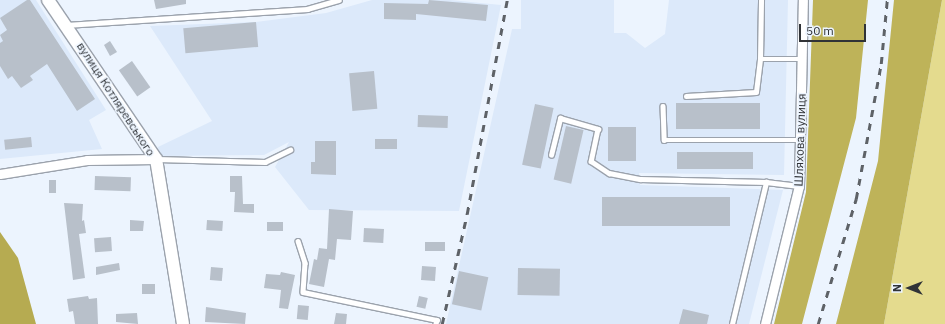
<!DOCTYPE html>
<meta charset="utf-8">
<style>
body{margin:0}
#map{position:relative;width:945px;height:324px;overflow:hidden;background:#ecf4fe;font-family:"IBM Plex Sans",sans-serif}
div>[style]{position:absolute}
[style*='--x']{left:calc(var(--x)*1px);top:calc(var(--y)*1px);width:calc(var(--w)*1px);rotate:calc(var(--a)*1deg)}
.built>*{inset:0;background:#dce9fa}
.green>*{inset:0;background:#e4db8e}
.forest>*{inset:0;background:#beb359}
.water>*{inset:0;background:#b6ab51}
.building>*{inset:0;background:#b8c0ca;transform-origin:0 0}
.roads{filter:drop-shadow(1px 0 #9ba2ac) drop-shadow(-1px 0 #9ba2ac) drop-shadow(0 1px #9ba2ac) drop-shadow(0 -1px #9ba2ac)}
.service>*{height:4.5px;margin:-2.25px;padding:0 2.25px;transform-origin:2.25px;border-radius:2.25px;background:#fff}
.minor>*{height:9px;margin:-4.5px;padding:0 4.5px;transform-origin:4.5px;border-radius:4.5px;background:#fff}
.tertiary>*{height:12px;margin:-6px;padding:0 6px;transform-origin:6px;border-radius:6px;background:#fff}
.rail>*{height:2.5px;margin-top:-1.25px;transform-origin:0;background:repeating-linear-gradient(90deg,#5e6267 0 7px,transparent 0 14px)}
span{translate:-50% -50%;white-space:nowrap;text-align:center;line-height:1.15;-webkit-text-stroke:3px #ecf4fe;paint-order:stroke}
.street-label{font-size:12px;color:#303337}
.north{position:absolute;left:889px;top:268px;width:40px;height:40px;-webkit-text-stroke:3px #ecf4fe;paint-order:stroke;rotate:270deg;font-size:11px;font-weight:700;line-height:16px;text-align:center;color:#303337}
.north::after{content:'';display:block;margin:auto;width:14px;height:18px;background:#303337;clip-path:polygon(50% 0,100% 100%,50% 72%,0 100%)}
.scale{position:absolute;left:799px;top:24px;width:67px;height:18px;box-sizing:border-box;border:2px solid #303337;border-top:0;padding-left:5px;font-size:12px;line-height:14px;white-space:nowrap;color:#303337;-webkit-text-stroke:3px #ecf4fe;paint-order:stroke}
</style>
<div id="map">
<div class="built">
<i style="clip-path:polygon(0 0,36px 0,106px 110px,89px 120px,102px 149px,0 159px)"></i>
<i style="clip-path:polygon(372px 0,450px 0,501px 5px,459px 211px,309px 210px,275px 167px,289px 142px,264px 155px,159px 156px,158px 147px,212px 121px,150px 26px,256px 22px,326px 13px)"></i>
<i style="clip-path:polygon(521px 0,614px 0,614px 33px,626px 33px,645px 48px,665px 34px,669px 0,788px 0,784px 175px,639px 173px,640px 185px,783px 190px,749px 324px,446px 324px,512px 29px,521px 29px)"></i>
</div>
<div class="green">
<i style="clip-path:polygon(942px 0,945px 0,945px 324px,884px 324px)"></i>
</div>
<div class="forest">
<i style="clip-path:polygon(813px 0,868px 0,856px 118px,802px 324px,774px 324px,806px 192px)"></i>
<i style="clip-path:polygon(894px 0,942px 0,884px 324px,836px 324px,878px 161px)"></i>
</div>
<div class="water">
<i style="clip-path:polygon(0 232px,18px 258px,36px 324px,0 324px)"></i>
</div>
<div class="building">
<i style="clip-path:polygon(27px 0,30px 0,95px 99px,77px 111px,47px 64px,30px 76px,33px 80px,21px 88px,12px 76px,8px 79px,0 66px,0 43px,3px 41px,0 35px,7px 30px,0 18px)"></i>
<i style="clip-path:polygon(154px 0,186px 0,186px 4px,156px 9px)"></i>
<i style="clip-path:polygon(429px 0,488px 5px,486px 21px,416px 14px,416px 20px,384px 19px,384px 3px,428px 4px)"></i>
<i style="left:256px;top:22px;width:25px;height:73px;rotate:85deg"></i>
<i style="clip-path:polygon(110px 41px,117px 52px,110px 56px,104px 45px)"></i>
<i style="left:132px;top:61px;width:32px;height:16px;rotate:55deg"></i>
<i style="left:374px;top:71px;width:38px;height:25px;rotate:85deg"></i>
<i style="left:676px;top:103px;width:84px;height:26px"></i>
<i style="left:535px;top:104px;width:19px;height:62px;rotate:12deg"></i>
<i style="left:418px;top:115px;width:30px;height:12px;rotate:2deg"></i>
<i style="left:566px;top:126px;width:18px;height:55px;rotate:13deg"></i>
<i style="left:608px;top:127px;width:28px;height:34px"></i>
<i style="left:31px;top:137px;width:10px;height:27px;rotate:84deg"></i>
<i style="left:375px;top:139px;width:22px;height:10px"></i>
<i style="clip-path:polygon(315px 141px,336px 141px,336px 175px,311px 174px,311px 162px,315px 162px)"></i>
<i style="left:677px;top:152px;width:76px;height:17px"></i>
<i style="left:95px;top:176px;width:36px;height:14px;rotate:2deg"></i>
<i style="clip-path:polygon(230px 176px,242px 176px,243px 204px,254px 204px,254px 213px,234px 212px,235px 192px,230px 192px)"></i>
<i style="left:49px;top:180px;width:7px;height:13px"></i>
<i style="left:730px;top:197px;width:29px;height:128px;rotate:90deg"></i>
<i style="clip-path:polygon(64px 203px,83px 204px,82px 221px,84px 220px,86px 233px,79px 234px,85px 278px,73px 280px)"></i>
<i style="clip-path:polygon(329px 209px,353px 211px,351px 240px,337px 239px,335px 260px,329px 259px,324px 287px,309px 284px,314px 259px,317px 260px,319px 248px,327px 249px)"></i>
<i style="clip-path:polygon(130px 220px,144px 221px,143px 231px,130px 231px)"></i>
<i style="left:207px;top:220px;width:16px;height:10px;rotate:4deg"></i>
<i style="left:267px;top:222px;width:16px;height:9px"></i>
<i style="left:364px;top:228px;width:20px;height:14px;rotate:3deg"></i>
<i style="left:111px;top:237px;width:14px;height:17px;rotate:86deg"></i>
<i style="left:445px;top:242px;width:9px;height:20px;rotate:90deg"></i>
<i style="clip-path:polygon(119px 263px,120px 270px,96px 275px,96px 267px)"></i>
<i style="left:422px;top:266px;width:14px;height:14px;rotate:4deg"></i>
<i style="left:211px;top:267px;width:12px;height:13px;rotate:5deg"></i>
<i style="left:518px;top:268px;width:42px;height:27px;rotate:1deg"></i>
<i style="left:459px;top:271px;width:30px;height:34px;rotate:12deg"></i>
<i style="clip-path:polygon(281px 272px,295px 275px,288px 309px,279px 308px,281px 290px,264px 288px,266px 274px,280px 275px)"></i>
<i style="left:155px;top:284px;width:10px;height:13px;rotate:90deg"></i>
<i style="clip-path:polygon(88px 296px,89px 299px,97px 298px,98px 324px,75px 324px,73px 311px,69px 312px,67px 299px)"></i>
<i style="left:419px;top:296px;width:9px;height:11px;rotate:13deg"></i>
<i style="left:298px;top:305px;width:11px;height:14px;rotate:5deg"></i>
<i style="clip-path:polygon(206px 307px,246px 313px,245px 324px,205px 322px)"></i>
<i style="clip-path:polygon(683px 309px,709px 315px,707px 324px,679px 324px)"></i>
<i style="clip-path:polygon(137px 313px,138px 324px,116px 322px,116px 314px)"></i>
<i style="clip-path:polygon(336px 313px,347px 314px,346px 324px,334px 324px)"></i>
</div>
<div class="roads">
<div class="service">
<i style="--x:66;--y:25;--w:242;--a:-3.8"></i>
<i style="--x:307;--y:9;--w:33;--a:-16"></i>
<i style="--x:760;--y:59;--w:43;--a:0"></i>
<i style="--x:686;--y:96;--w:70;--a:-3.3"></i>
<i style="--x:756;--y:92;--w:33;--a:-83"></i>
<i style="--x:760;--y:59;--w:59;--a:-89"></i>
<i style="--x:663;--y:106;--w:34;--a:88"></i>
<i style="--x:664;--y:140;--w:137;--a:0"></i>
<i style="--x:551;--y:155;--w:38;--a:-76"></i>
<i style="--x:560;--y:118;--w:40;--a:16"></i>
<i style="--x:598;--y:129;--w:33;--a:102"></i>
<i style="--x:591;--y:161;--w:22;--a:34"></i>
<i style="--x:609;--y:173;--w:32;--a:11"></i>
<i style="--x:640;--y:179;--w:126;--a:1.4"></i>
<i style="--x:766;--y:182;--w:33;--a:7"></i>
<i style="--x:157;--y:159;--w:108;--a:1.6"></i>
<i style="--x:265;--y:162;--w:28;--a:-26"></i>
<i style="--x:298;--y:241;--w:23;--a:72"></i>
<i style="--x:305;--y:263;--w:29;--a:94"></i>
<i style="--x:303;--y:292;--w:137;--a:11.8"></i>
<i style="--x:437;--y:320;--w:4;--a:104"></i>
<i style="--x:732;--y:324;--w:146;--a:-76.5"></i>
</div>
<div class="minor">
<i style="--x:0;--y:174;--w:88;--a:-9.1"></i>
<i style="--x:87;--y:160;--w:69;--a:-0.8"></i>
<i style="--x:765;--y:324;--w:142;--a:-76.2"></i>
<i style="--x:799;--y:186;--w:186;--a:-88.8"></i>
</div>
<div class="tertiary">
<i style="--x:48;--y:0;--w:192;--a:55.8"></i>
<i style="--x:156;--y:159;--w:167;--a:80.7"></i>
</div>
</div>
<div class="rail">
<i style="--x:442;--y:324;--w:113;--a:-77.2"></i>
<i style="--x:467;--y:214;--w:218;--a:-79.4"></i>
<i style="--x:818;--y:324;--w:131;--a:-73.1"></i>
<i style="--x:856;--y:199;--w:137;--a:-79.5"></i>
<i style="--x:881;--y:64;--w:64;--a:-84.6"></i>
</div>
<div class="street-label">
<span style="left:116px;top:99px;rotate:57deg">вулиця Котляревського</span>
<span style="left:800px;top:140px;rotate:-88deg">Шляхова вулиця</span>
</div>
<div class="north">N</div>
<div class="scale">50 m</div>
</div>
